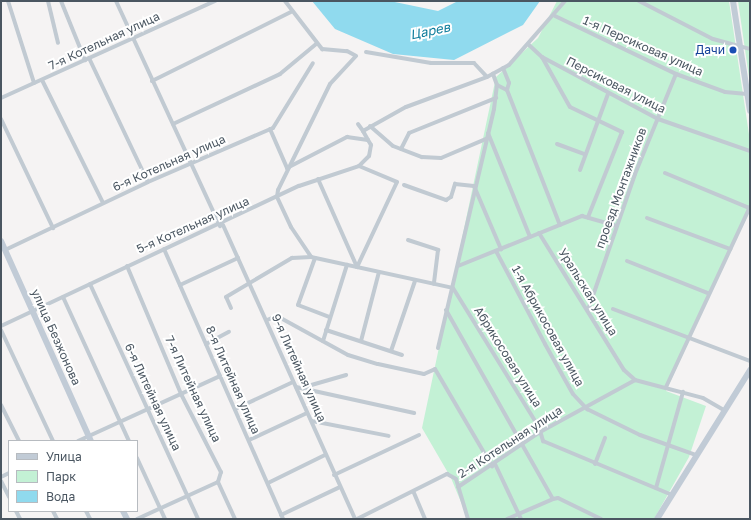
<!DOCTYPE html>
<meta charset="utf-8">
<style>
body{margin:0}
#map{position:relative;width:751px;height:520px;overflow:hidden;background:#f5f3f3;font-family:"Golos Text",sans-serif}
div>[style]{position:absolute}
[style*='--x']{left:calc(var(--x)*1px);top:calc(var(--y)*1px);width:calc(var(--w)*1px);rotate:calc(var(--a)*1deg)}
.green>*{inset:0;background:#c3f1d5}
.water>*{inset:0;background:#90daee}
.street>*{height:4px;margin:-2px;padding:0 2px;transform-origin:2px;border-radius:2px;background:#c1cad2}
.secondary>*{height:6px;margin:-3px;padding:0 3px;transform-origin:3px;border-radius:3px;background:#c1cbd6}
.dots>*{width:11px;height:11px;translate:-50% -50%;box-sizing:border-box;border:2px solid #fff;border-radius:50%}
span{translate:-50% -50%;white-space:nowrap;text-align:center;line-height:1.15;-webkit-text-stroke:4px #fff;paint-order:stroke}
.street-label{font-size:12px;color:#4a5661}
.transit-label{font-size:12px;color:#164399}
.right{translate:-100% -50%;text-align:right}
.water-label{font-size:13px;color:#0c7c9b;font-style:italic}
.frame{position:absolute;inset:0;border:2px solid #4a5661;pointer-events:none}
.legend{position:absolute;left:8px;top:440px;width:130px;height:72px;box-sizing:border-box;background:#fff;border:1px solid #b7bbc0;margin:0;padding:5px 7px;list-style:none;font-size:12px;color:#4a5661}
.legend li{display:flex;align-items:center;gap:8px;height:20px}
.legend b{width:20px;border:1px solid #b7bbc0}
</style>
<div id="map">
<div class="green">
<i style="clip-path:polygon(557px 1px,729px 1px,750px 141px,750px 207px,666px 391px,706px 406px,689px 457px,654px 519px,468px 519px,451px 478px,422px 428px,496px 77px,538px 38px)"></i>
<i style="clip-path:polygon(738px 1px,750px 1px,750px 84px)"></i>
</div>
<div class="water">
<i style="clip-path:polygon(312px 1px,390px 1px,438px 11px,458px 1px,540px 1px,523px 25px,454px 60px,393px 54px,335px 29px)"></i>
</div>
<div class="street">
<i style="--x:8;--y:1;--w:86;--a:72.4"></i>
<i style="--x:48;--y:1;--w:43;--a:76.6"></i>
<i style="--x:61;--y:1;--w:64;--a:67.9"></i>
<i style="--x:116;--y:1;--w:248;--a:65.2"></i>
<i style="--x:285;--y:1;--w:61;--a:52.4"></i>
<i style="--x:322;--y:49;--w:25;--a:5"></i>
<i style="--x:347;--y:51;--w:10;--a:29"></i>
<i style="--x:356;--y:56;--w:38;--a:133"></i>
<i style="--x:330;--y:84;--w:118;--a:116.1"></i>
<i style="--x:278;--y:190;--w:7;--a:98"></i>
<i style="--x:277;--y:197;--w:33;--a:65"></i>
<i style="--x:291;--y:227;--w:36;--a:56"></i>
<i style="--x:639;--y:1;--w:83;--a:27.2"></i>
<i style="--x:713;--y:39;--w:38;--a:15"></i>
<i style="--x:555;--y:16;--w:134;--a:25.6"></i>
<i style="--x:676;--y:74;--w:52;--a:20.2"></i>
<i style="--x:725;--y:92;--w:22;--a:5"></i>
<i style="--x:529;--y:45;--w:18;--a:43"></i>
<i style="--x:542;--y:57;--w:57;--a:60.8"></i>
<i style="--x:570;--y:107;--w:58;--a:25.7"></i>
<i style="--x:622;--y:132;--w:92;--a:111.8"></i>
<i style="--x:366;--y:52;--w:66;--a:9.6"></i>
<i style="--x:431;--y:63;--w:43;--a:0"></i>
<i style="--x:474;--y:63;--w:19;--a:47"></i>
<i style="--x:487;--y:77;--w:25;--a:-29"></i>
<i style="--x:509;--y:65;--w:85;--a:-48.8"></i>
<i style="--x:542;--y:57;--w:132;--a:28.1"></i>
<i style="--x:658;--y:119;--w:97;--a:19.2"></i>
<i style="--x:89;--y:58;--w:137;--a:64.6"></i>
<i style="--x:503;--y:68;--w:16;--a:68"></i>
<i style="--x:509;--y:83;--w:7;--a:106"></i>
<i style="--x:42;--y:80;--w:137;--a:63.6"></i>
<i style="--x:152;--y:81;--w:155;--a:-26.4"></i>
<i style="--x:497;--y:85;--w:11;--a:27"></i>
<i style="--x:507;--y:90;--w:145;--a:68.6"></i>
<i style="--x:1;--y:98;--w:235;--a:-24.4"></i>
<i style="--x:1;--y:119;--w:121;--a:64.5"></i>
<i style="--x:173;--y:124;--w:118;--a:-25"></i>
<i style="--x:280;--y:74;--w:47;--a:-39.8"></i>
<i style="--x:358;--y:124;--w:9;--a:54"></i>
<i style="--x:370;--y:126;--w:30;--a:41"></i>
<i style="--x:393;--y:146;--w:31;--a:21"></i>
<i style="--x:422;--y:157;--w:19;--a:3"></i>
<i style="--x:441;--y:158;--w:49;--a:-22.9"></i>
<i style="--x:270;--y:129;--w:43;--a:66.4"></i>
<i style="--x:287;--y:168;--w:68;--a:-27.3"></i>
<i style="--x:347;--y:137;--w:21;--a:8"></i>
<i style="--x:368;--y:140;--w:6;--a:59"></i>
<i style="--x:371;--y:145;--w:11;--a:100"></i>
<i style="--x:369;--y:156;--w:14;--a:135"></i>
<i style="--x:488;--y:133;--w:112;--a:68"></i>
<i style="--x:368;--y:140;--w:10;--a:-119"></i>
<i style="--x:363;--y:131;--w:49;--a:-29.2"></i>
<i style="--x:406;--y:107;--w:86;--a:-20.3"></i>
<i style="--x:557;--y:144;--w:30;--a:20"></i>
<i style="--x:401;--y:149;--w:18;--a:-63"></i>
<i style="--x:409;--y:133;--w:94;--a:-21.9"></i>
<i style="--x:580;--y:170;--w:81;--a:-69.8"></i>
<i style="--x:665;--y:173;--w:91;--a:22.6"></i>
<i style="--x:318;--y:179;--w:96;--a:66.1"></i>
<i style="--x:404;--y:185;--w:45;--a:19.7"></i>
<i style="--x:446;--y:200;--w:6;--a:-31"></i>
<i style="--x:451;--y:197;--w:14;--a:-73"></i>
<i style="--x:455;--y:184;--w:19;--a:6"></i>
<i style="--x:474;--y:186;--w:69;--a:66.8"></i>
<i style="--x:647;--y:218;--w:89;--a:20.5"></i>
<i style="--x:223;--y:225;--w:322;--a:65.8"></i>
<i style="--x:539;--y:233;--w:161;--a:58.2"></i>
<i style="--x:624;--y:370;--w:15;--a:42"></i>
<i style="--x:635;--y:380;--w:70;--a:14.8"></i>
<i style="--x:703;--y:398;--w:24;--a:30"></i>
<i style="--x:408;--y:240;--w:32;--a:18"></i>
<i style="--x:438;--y:250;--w:34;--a:97"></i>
<i style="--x:164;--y:249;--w:295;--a:66.2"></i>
<i style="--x:5;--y:250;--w:158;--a:-25.4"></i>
<i style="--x:148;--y:182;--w:136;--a:-23.4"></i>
<i style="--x:273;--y:128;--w:76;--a:-58.4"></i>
<i style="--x:496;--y:251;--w:105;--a:62.2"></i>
<i style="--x:545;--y:344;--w:57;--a:60.8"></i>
<i style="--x:573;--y:394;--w:21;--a:47"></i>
<i style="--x:587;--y:409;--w:59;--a:26.1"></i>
<i style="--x:640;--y:435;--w:59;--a:19.7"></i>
<i style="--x:315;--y:258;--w:50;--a:109.9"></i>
<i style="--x:298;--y:305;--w:34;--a:21"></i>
<i style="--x:627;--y:261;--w:87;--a:21.6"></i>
<i style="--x:127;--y:266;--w:139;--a:67.1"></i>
<i style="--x:181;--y:394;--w:88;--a:62.9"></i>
<i style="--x:221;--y:472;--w:10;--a:107"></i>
<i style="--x:218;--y:482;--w:41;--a:65.3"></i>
<i style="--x:458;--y:266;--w:134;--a:-22"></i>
<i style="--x:582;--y:216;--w:36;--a:16"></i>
<i style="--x:90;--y:284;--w:259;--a:65.3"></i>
<i style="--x:180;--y:285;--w:64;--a:-25"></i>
<i style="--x:453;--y:288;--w:163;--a:58.3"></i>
<i style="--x:539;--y:427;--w:15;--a:74"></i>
<i style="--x:543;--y:441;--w:140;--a:22.7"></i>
<i style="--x:63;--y:297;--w:158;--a:65.4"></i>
<i style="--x:231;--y:308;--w:12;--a:-114"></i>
<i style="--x:226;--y:297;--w:77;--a:-30.6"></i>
<i style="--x:292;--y:258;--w:19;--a:-3"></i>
<i style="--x:311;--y:257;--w:145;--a:12.3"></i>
<i style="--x:613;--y:309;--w:147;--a:20.8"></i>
<i style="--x:446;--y:310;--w:217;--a:60.5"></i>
<i style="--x:553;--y:499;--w:5;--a:-11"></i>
<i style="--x:558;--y:498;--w:48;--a:26"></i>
<i style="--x:588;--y:310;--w:144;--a:-70.9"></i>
<i style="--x:635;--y:174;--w:108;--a:-67.7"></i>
<i style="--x:267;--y:320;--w:11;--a:-22"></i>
<i style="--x:277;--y:316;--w:81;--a:28.8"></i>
<i style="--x:348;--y:355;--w:31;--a:17"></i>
<i style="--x:378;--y:364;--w:47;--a:12.3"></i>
<i style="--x:424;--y:374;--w:12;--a:-24"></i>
<i style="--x:435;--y:369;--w:113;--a:59.6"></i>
<i style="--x:1;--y:326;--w:329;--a:-25.2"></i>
<i style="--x:299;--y:186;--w:63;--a:-18.4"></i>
<i style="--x:359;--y:166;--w:41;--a:22.8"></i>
<i style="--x:397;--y:182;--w:94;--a:115.2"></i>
<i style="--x:1;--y:330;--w:123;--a:64.9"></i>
<i style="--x:326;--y:330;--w:80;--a:18.2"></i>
<i style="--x:323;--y:341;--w:80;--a:-72.5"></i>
<i style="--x:361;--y:341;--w:71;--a:-75.4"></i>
<i style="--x:206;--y:344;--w:26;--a:-28"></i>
<i style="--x:438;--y:348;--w:245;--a:-76.8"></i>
<i style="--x:494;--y:109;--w:24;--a:-83"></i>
<i style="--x:497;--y:85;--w:12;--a:-110"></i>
<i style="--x:391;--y:351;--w:74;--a:-71.1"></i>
<i style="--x:296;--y:387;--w:121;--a:12.4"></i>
<i style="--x:666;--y:387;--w:199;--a:-65"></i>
<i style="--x:301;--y:388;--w:47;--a:-16.1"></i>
<i style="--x:1;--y:405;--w:40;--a:63.4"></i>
<i style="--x:235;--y:409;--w:64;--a:-25"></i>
<i style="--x:312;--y:421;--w:78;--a:11"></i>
<i style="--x:249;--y:440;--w:64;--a:-25"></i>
<i style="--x:78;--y:441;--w:156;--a:-24.6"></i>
<i style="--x:137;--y:458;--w:67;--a:65.3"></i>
<i style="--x:495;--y:464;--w:61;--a:64.7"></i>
<i style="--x:595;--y:464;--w:28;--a:-69"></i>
<i style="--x:334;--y:475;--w:94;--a:-25.2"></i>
<i style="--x:1;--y:477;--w:9;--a:-27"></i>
<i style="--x:1;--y:481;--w:18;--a:63"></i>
<i style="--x:268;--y:483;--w:64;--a:-26.2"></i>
<i style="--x:458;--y:487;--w:99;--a:-33.9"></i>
<i style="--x:540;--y:432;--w:108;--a:-28.7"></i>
<i style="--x:656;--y:488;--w:100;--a:-74.3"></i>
<i style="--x:414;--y:493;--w:28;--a:67"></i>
<i style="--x:16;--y:511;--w:9;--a:63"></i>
<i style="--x:53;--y:511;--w:9;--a:63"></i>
<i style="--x:86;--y:511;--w:9;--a:63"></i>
<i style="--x:281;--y:515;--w:65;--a:-25.4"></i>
<i style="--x:137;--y:519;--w:89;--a:-24.6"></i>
<i style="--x:357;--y:519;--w:101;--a:-26.6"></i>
<i style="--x:447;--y:474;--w:10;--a:29"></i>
<i style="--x:456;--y:479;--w:42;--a:73.3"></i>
<i style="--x:507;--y:519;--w:50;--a:-23.5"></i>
</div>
<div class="secondary">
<i style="--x:733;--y:1;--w:111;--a:81.2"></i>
<i style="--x:1;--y:241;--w:219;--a:65.8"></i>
<i style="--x:123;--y:511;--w:9;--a:63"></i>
<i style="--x:657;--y:519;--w:176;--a:-58"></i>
</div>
<div class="dots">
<i style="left:733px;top:50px;background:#1a4fb4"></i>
</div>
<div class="street-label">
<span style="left:104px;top:41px;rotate:-25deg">7-я Котельная улица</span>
<span style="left:643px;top:46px;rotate:24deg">1-я Персиковая улица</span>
<span style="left:616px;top:85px;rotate:27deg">Персиковая улица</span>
<span style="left:169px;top:163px;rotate:-24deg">6-я Котельная улица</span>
<span style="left:621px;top:188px;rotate:-70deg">проезд Монтажников</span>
<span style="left:193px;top:225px;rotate:-24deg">5-я Котельная улица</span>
<span style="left:588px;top:292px;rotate:58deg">Уральская улица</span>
<span style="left:548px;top:326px;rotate:61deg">1-я Абрикосовая улица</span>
<span style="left:56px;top:337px;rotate:66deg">улица Безжонова</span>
<span style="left:508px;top:357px;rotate:58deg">Абрикосовая улица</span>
<span style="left:299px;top:368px;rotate:66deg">9-я Литейная улица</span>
<span style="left:233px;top:380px;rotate:66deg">8-я Литейная улица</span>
<span style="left:193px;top:389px;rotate:65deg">7-я Литейная улица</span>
<span style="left:153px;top:397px;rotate:65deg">6-я Литейная улица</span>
<span style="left:510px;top:442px;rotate:-33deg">2-я Котельная улица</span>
</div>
<div class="transit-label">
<span class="right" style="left:725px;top:50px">Дачи</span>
</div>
<div class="water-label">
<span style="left:430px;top:31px;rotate:-12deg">Царев</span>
</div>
<div class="frame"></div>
<ul class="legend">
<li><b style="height:5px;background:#c1cbd6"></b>Улица</li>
<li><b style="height:11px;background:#c3f1d5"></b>Парк</li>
<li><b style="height:11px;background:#90daee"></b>Вода</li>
</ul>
</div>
